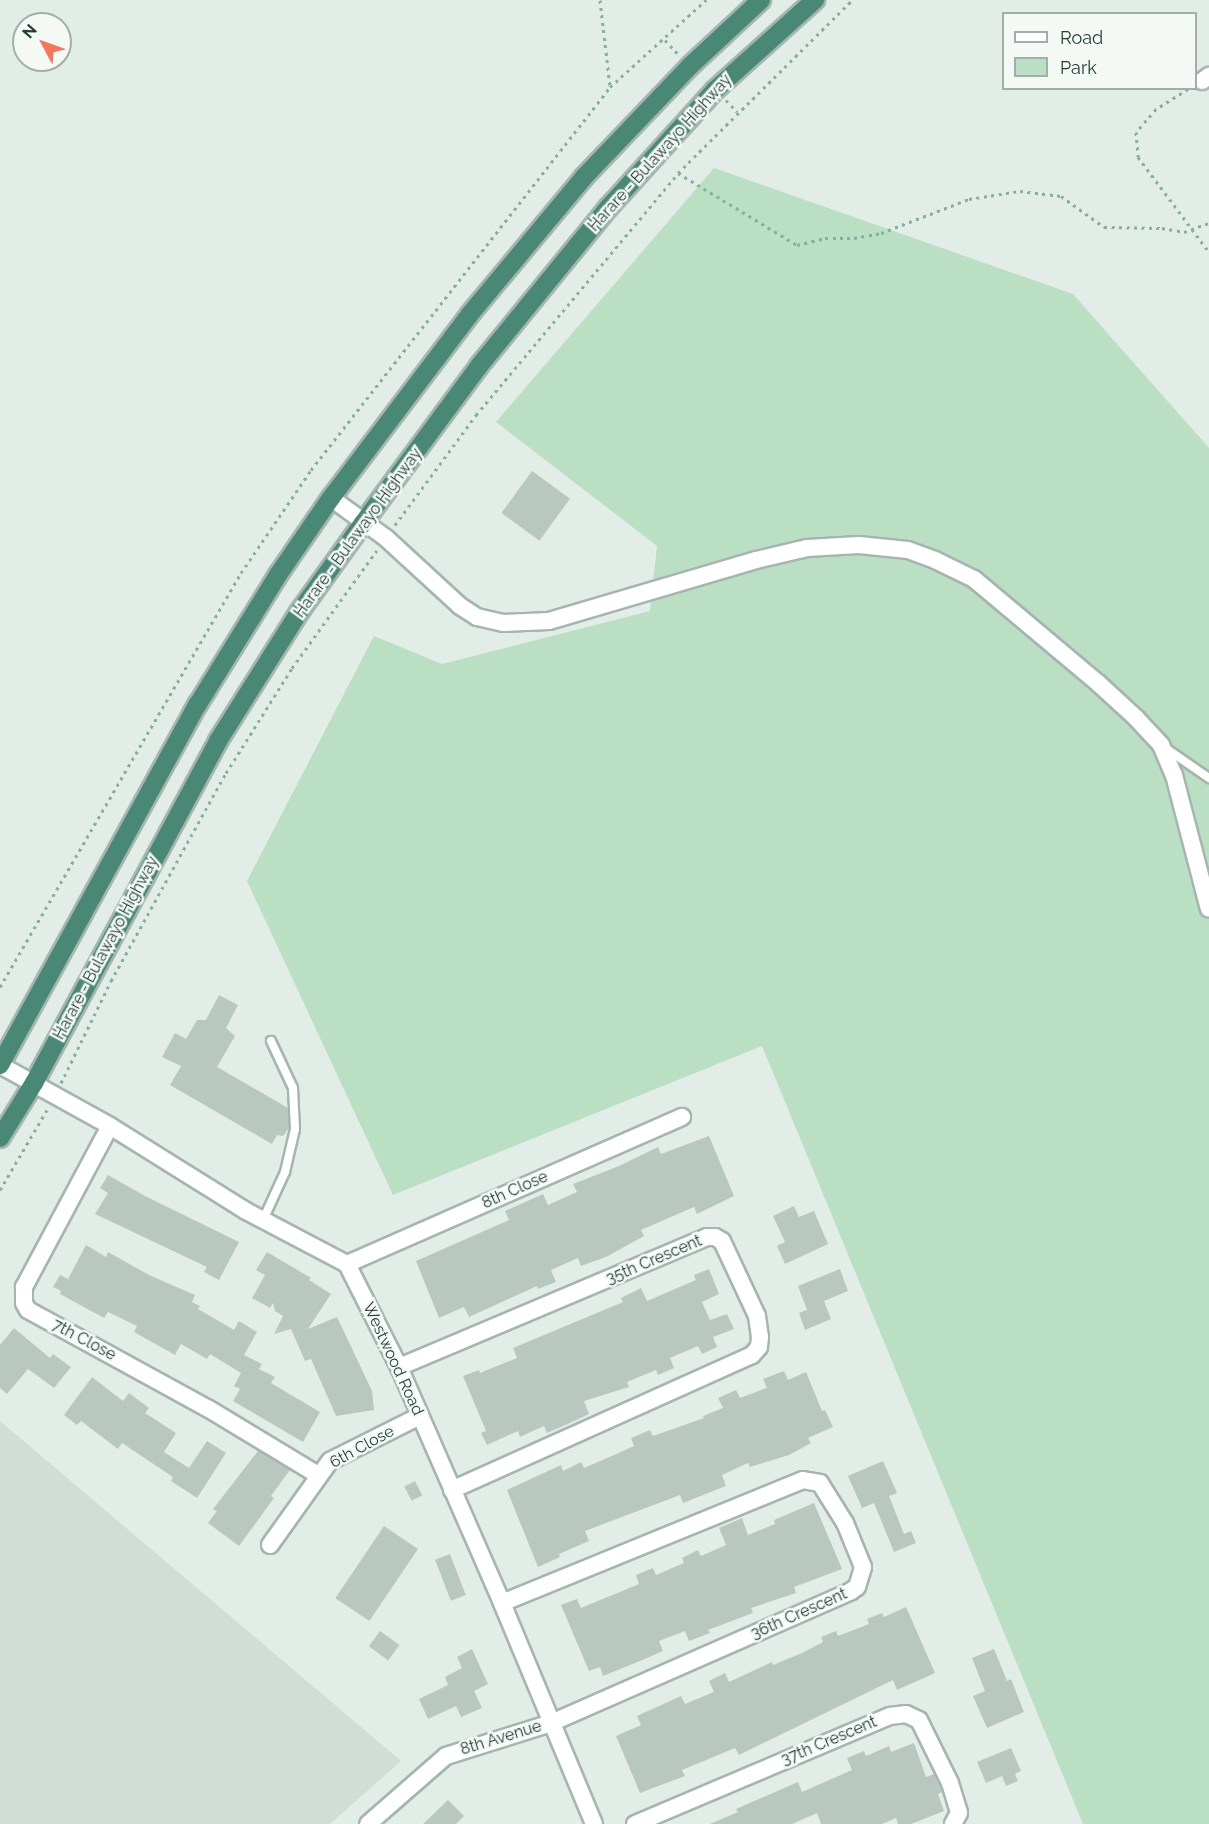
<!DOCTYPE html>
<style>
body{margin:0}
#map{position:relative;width:1209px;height:1824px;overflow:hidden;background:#e3ede8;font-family:Raleway,sans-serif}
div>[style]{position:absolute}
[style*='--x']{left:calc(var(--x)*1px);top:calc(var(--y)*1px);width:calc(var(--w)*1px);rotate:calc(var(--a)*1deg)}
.built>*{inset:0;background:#d1ddd7}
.green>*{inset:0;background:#bbdfc3}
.building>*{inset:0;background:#b8c8c1;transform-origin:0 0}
.path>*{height:3px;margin-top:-1.5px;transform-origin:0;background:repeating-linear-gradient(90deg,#83b1a0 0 3px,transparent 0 7.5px)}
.roads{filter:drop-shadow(2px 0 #a5b5af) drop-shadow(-2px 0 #a5b5af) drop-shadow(0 2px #a5b5af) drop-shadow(0 -2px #a5b5af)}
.service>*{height:8px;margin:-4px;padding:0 4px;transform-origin:4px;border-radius:4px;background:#fff}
.minor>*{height:16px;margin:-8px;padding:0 8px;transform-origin:8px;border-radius:8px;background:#fff}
.trunk>*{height:18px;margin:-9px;padding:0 9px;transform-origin:9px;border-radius:9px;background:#4a8876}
span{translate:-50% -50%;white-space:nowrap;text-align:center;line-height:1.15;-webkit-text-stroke:5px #f4f9f6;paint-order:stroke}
.street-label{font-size:16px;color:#223f36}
.legend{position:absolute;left:1002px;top:12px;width:195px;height:78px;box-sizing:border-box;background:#f4f9f6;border:2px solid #a0afa9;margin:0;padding:8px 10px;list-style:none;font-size:18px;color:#223f36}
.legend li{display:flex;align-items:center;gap:12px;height:30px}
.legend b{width:30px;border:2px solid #a0afa9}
.north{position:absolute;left:12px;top:12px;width:60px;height:60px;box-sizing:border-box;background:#f4f9f6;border:2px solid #a0afa9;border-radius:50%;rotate:311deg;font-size:16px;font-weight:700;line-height:24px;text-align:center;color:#223f36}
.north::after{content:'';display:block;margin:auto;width:21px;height:27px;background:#f57659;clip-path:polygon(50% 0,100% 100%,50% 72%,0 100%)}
</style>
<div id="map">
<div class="built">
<i style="clip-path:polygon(0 1421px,401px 1761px,330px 1824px,0 1824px)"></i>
</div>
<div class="green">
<i style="clip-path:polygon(714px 168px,1073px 294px,1209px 448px,1209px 1824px,1083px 1824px,762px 1046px,393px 1195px,247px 881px,374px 636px,442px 664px,650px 611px,657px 546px,496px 422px)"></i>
</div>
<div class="building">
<i style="left:532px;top:471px;width:47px;height:52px;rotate:36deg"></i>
<i style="clip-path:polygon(219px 995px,238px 1005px,226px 1028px,235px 1036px,217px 1067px,288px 1108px,289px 1128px,283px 1136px,277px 1135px,272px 1144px,170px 1085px,181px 1066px,162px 1057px,175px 1033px,186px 1039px,197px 1020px,206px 1020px)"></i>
<i style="clip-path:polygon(709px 1136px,734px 1196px,697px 1214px,694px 1207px,641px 1230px,644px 1236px,606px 1257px,581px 1266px,578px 1258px,551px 1270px,556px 1282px,538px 1289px,537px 1286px,469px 1317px,464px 1307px,439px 1318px,416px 1261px,509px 1220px,505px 1211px,543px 1194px,548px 1205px,577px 1192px,573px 1184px,619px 1166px,658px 1147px,661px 1154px)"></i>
<i style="clip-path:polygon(108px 1175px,145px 1196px,239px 1242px,219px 1280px,204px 1272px,207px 1267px,95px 1214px,108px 1193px,100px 1188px)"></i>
<i style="clip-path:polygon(794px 1206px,799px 1217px,814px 1211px,828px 1244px,785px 1264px,777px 1246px,785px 1242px,773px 1216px)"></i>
<i style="clip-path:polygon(86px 1245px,106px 1257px,108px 1252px,149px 1275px,195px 1295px,192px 1302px,200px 1306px,198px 1309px,234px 1330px,239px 1321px,257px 1332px,244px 1355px,262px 1364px,259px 1369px,275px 1377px,271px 1383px,320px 1412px,303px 1442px,233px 1401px,240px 1389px,234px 1386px,241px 1373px,210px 1354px,207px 1359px,181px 1344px,175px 1355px,134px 1332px,137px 1326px,108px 1312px,104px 1318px,60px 1294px,61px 1291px,53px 1287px,60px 1275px,68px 1279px)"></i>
<i style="clip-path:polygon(267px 1252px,311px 1278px,309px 1280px,331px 1294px,308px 1329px,337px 1317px,372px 1391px,374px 1410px,336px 1416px,311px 1359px,305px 1361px,291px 1329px,274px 1334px,283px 1316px,275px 1311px,273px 1303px,270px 1308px,252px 1298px,265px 1275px,256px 1270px)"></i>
<i style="clip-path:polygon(709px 1269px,719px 1294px,702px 1302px,710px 1320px,727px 1314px,734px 1329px,713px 1337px,717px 1347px,702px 1354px,698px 1346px,670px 1358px,674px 1368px,658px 1375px,656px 1370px,627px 1382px,629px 1387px,584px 1401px,589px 1414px,570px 1423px,547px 1433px,544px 1426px,520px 1437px,518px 1431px,487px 1445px,481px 1433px,486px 1431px,463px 1376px,479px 1370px,480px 1373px,517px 1358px,513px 1348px,623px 1302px,621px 1298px,641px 1288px,647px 1301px,696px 1280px,694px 1275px)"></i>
<i style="clip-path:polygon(840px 1269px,848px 1291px,824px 1301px,831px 1319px,805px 1330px,799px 1313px,807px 1310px,798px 1286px)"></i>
<i style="clip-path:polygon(14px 1328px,50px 1358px,53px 1354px,71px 1367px,54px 1388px,28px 1369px,7px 1394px,0 1388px,0 1345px)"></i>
<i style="clip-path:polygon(784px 1371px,788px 1380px,806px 1372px,822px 1411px,825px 1410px,833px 1427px,808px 1438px,811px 1443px,789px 1455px,750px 1467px,748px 1463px,722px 1475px,726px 1486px,683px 1503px,680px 1495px,585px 1531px,589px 1541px,559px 1554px,560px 1557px,538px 1567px,507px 1490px,561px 1465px,563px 1471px,581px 1462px,584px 1468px,614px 1455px,634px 1446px,631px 1438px,650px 1430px,653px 1436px,704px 1418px,703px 1416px,723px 1408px,718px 1398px,736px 1390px,740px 1398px,767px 1388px,763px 1379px)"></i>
<i style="clip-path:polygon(92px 1377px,123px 1401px,129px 1393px,149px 1408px,145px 1413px,176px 1433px,164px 1452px,189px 1468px,207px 1441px,226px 1453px,197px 1498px,171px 1481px,173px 1477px,122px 1443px,118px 1449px,81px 1421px,77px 1425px,64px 1415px)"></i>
<i style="clip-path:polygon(258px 1451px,290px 1470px,271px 1496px,274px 1498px,239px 1546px,208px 1523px,217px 1511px,213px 1509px)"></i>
<i style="clip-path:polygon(883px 1461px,897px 1493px,889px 1496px,904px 1534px,911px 1531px,916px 1543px,894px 1552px,874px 1503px,862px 1508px,848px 1476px)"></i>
<i style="left:415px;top:1481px;width:16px;height:12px;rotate:63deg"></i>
<i style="clip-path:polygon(814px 1503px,842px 1569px,794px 1587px,796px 1593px,751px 1608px,753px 1613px,708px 1630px,710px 1633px,689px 1641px,685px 1631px,659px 1641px,663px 1651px,640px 1661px,603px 1676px,600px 1667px,589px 1671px,561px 1605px,577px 1599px,581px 1608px,639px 1584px,636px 1575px,653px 1568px,656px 1575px,684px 1563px,682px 1558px,698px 1550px,701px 1556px,726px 1545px,719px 1528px,742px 1518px,748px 1535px,775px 1524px,774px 1520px)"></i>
<i style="left:384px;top:1526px;width:41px;height:87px;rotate:34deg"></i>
<i style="left:450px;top:1554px;width:44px;height:16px;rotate:69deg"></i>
<i style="clip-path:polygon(906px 1607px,935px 1673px,897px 1690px,893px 1680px,739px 1755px,735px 1748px,682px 1770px,685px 1776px,640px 1793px,616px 1736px,641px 1725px,637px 1716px,681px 1696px,685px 1704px,714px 1692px,709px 1681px,725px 1673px,729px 1682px,772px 1662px,773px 1665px,802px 1653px,823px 1642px,821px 1637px,836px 1631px,838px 1636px,869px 1624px,867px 1619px,882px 1613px,884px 1617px)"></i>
<i style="left:380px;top:1631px;width:24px;height:19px;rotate:36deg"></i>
<i style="clip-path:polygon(472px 1649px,488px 1684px,474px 1691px,482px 1708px,461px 1717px,456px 1706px,428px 1719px,419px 1699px,448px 1685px,445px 1677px,462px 1668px,457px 1657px)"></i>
<i style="clip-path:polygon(994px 1649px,1007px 1681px,1011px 1679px,1024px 1712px,987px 1728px,973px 1696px,985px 1691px,972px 1658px)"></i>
<i style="clip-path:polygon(914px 1743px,926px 1777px,934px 1774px,940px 1787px,942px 1792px,938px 1794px,944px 1811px,911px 1824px,898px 1824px,896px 1818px,882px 1824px,821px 1824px,817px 1813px,792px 1824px,710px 1824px,738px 1812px,736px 1809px,798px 1782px,802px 1792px,852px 1770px,847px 1758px,864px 1751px,866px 1756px,889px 1746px,891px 1752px)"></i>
<i style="clip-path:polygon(1011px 1748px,1021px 1771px,1015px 1774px,1018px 1781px,1006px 1786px,1002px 1776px,986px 1783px,977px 1762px)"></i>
<i style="clip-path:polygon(448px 1800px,464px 1816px,456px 1824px,423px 1824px)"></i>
</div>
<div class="path">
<i style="--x:600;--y:0;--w:88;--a:83.4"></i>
<i style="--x:665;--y:40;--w:19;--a:47"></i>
<i style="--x:1188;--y:89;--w:38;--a:148"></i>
<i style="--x:1156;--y:109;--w:30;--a:131"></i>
<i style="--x:1136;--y:132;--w:25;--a:85"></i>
<i style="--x:1138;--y:157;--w:119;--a:53.2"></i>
<i style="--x:726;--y:100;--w:16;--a:47"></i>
<i style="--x:678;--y:173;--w:139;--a:31.2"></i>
<i style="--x:797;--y:245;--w:29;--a:-14"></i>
<i style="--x:825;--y:238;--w:29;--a:0"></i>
<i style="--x:854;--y:238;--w:27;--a:-10"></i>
<i style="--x:881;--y:233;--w:94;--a:-21.1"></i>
<i style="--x:969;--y:199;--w:52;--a:-8.9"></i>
<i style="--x:1020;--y:191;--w:41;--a:7"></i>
<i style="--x:1061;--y:196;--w:53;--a:35.8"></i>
<i style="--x:1104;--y:227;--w:58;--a:1"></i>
<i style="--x:1162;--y:228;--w:22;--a:10"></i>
<i style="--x:1184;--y:232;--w:27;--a:-20"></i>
<i style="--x:395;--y:525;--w:137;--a:-53.6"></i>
<i style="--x:476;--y:415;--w:315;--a:-50.1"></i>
<i style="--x:678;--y:173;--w:245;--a:-44.8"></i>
<i style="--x:0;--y:987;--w:479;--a:-59.8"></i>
<i style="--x:241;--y:573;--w:125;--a:-55.8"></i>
<i style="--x:311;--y:470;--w:486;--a:-52"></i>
<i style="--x:610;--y:87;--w:130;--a:-42.2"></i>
<i style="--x:61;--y:1083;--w:114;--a:-63.9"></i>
<i style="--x:111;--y:981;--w:238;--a:-61.1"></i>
<i style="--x:226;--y:773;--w:124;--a:-57.8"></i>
<i style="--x:292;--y:668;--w:145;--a:-54.2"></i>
<i style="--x:0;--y:1190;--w:93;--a:-59.6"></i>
</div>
<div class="roads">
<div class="service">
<i style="--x:1164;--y:747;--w:55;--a:34.6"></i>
<i style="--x:263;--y:1220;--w:53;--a:-65.4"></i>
<i style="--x:285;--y:1172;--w:44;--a:-76.9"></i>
<i style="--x:295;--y:1129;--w:41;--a:-92.8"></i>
<i style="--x:293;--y:1088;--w:52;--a:-115.1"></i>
</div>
<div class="minor">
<i style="--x:1202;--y:81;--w:9;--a:-36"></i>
<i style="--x:331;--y:498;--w:68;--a:36"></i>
<i style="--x:386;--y:538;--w:100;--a:42.6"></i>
<i style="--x:460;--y:606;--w:20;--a:33"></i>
<i style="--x:477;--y:617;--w:27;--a:13"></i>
<i style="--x:503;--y:623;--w:46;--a:-2.5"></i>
<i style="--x:549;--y:621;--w:216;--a:-16.4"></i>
<i style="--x:756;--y:560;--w:52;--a:-13.2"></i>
<i style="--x:807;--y:548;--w:52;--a:-3.3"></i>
<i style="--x:859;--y:545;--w:49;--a:5.8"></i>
<i style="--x:908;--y:550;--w:29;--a:20"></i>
<i style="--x:935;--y:560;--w:43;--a:26"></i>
<i style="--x:974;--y:579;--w:162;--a:40"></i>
<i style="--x:1098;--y:683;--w:52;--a:42.6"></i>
<i style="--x:1136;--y:718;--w:37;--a:47"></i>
<i style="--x:1161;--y:745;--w:33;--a:67"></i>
<i style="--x:1174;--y:775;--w:138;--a:75.4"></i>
<i style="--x:0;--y:1065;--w:126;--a:29"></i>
<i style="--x:110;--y:1126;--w:160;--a:32"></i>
<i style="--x:246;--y:1211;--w:114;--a:27.7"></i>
<i style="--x:347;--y:1264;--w:115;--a:63.2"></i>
<i style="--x:399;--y:1367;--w:257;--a:66.4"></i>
<i style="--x:502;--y:1603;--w:239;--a:67.4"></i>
<i style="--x:110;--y:1126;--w:183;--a:118.1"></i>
<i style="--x:24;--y:1287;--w:16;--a:90"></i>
<i style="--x:24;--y:1303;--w:8;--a:60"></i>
<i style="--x:28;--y:1310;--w:206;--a:28.7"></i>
<i style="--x:209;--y:1409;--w:127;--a:31.2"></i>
<i style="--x:347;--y:1264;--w:366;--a:-23.7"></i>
<i style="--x:399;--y:1367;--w:334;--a:-22.9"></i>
<i style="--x:707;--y:1237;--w:8;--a:0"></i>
<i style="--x:715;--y:1237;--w:8;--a:30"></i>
<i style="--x:722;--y:1241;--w:83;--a:65"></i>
<i style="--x:757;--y:1316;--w:21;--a:82"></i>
<i style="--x:760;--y:1337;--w:10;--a:96"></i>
<i style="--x:759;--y:1347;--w:11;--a:131"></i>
<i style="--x:752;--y:1355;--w:329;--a:155.8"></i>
<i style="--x:270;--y:1545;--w:103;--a:-54.5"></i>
<i style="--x:330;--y:1461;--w:101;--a:-26.6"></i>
<i style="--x:368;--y:1824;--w:103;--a:-41.1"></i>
<i style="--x:446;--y:1756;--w:110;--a:-17.4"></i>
<i style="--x:551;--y:1723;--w:328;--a:-23.7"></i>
<i style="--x:851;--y:1591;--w:7;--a:-34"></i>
<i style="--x:857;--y:1587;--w:21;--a:-73"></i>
<i style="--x:863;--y:1567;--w:48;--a:-112.2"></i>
<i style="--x:845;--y:1523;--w:47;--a:-122"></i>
<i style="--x:820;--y:1483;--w:17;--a:-170"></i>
<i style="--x:803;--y:1480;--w:325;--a:157.8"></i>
<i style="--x:635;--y:1824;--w:277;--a:-23"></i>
<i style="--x:890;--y:1716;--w:16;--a:-7"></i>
<i style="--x:906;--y:1714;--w:14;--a:25"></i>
<i style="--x:919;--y:1720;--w:70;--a:63.8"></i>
<i style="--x:950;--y:1783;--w:31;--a:73"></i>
<i style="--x:959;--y:1813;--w:13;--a:119"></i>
</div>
<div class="trunk">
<i style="--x:0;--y:1065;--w:412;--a:-61.3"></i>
<i style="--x:198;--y:704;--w:152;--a:-58.2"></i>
<i style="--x:278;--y:575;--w:93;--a:-55.5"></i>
<i style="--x:331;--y:498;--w:231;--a:-52.9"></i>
<i style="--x:470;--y:314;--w:178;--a:-50.2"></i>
<i style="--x:584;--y:177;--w:153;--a:-46.3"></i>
<i style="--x:690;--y:66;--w:97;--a:-42.9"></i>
<i style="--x:0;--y:1138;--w:65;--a:-58.3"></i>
<i style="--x:34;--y:1083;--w:388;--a:-61.7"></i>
<i style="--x:218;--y:741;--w:154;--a:-57.8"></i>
<i style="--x:300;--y:611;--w:108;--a:-54.4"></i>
<i style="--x:363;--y:523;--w:195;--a:-53.5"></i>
<i style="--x:479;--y:366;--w:204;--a:-50.8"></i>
<i style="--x:608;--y:208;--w:159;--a:-47.8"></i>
<i style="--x:715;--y:90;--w:135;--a:-42"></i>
</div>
</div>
<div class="street-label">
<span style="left:660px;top:153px;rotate:-48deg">Harare - Bulawayo Highway</span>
<span style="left:358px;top:533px;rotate:-54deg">Harare - Bulawayo Highway</span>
<span style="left:106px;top:948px;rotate:-62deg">Harare - Bulawayo Highway</span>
<span style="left:515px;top:1190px;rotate:-24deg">8th Close</span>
<span style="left:654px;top:1260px;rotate:-23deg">35th Crescent</span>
<span style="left:84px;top:1340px;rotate:28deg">7th Close</span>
<span style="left:393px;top:1359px;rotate:65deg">Westwood Road</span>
<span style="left:362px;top:1447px;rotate:-29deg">6th Close</span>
<span style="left:799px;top:1614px;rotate:-24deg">36th Crescent</span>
<span style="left:501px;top:1738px;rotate:-17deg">8th Avenue</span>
<span style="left:829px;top:1741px;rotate:-23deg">37th Crescent</span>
</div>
<ul class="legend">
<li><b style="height:8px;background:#fff"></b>Road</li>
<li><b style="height:16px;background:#bbdfc3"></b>Park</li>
</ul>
<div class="north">N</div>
</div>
